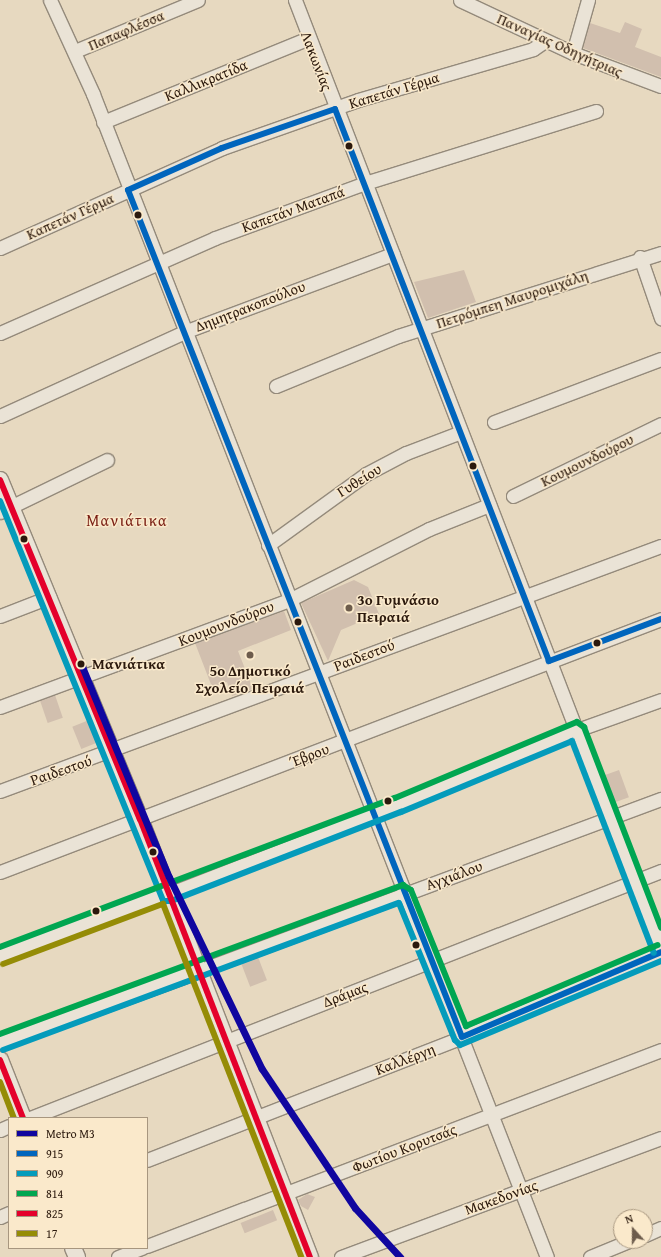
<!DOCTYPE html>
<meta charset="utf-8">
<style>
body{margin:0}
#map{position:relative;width:661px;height:1257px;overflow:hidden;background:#e7d9c0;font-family:"Gentium Book Plus",serif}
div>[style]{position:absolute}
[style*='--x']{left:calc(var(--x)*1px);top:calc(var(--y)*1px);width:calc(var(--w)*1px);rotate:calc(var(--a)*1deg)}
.building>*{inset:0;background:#d1bfae;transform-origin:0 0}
.roads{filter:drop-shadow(1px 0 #948a7b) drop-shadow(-1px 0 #948a7b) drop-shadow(0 1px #948a7b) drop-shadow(0 -1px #948a7b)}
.minor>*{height:13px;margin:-6.5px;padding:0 6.5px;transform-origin:6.5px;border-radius:6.5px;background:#eae3d6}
.tertiary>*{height:16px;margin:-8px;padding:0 8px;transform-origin:8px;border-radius:8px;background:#eae3d6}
.bus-1>*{height:6px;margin:-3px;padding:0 3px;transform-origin:3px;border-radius:3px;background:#0065bd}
.bus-2>*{height:6px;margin:-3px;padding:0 3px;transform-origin:3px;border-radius:3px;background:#049bbb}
.bus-3>*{height:6px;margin:-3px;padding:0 3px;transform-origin:3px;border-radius:3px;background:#00a651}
.bus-4>*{height:6px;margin:-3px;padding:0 3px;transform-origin:3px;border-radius:3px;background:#e4002b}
.bus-5>*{height:6px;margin:-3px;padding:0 3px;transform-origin:3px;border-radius:3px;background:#958c06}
.metro-1>*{height:7px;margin:-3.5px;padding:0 3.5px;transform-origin:3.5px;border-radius:3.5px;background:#10069f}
.dots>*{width:11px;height:11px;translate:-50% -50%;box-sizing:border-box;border:2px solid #fae9cb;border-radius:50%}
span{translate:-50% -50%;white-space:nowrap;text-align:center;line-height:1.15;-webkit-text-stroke:3px #fae9cb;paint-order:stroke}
.street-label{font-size:15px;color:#2b190d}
.poi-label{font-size:15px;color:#2b190d;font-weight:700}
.left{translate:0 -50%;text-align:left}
.stop-label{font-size:15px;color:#2b190d;font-weight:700}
.neighbourhood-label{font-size:16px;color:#7a1f14;letter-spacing:1px}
.legend{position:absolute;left:8px;top:1117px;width:140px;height:132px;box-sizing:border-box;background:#fae9cb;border:1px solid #a7967f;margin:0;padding:5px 7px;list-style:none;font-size:12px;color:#2b190d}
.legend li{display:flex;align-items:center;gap:8px;height:20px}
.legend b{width:20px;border:1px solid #a7967f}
.north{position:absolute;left:613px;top:1209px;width:40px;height:40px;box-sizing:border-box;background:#fae9cb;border:1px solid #a7967f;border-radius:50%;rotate:339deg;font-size:11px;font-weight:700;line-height:16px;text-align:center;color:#2b190d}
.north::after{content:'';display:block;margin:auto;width:14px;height:18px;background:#6d5c4c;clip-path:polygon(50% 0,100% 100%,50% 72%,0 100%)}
</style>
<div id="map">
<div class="building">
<i style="clip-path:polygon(625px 22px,642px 29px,635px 47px,661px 57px,661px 77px,583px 48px,590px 23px,620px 33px)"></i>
<i style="clip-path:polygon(464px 270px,476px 302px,428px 318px,414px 282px)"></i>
<i style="clip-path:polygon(354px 580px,368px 587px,379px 614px,341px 630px,328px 661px,301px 603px)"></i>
<i style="clip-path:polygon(284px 611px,291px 630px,238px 651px,253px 689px,232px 696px,227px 682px,212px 687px,195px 643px)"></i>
<i style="left:55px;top:695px;width:24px;height:16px;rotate:71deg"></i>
<i style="left:89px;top:720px;width:24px;height:18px;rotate:68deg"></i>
<i style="left:619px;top:770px;width:29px;height:17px;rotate:70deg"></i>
<i style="left:258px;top:957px;width:25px;height:18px;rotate:69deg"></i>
<i style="clip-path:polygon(307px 1194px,315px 1197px,308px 1210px,301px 1206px,298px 1200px)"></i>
<i style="left:273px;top:1210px;width:11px;height:35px;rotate:68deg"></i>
</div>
<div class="roads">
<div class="minor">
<i style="--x:50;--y:0;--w:103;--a:65.4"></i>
<i style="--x:93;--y:94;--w:1248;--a:68.68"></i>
<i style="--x:295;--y:0;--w:1018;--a:68.93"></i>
<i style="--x:460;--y:0;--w:125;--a:25.1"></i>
<i style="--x:573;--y:53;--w:94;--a:20.6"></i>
<i style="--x:75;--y:51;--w:133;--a:-22.5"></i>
<i style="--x:573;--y:53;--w:55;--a:-74.2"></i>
<i style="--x:103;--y:122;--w:222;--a:-22.2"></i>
<i style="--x:0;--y:248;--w:243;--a:-24.2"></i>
<i style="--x:222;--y:148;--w:144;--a:-19.4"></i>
<i style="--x:358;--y:100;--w:182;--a:-16.2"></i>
<i style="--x:533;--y:49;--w:14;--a:-34"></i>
<i style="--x:640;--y:257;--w:65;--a:71"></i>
<i style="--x:0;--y:333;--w:235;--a:-23.8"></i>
<i style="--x:215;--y:238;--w:160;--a:-20.1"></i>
<i style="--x:365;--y:183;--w:242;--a:-17.3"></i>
<i style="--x:276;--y:386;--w:132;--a:-22.3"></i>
<i style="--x:398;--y:336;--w:276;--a:-17.5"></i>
<i style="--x:0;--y:416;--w:202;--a:-24.5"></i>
<i style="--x:184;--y:332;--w:223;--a:-20.5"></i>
<i style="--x:494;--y:422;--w:178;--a:-20.7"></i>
<i style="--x:513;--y:496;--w:165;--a:-25.9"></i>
<i style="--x:0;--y:512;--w:119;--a:-25.9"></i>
<i style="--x:268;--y:545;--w:121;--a:-35.9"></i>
<i style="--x:366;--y:474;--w:45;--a:-27.7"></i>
<i style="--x:406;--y:453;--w:59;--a:-20.9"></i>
<i style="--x:0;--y:616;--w:53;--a:-21.2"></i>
<i style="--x:0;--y:707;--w:308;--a:-20.3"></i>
<i style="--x:289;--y:600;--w:157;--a:-26.9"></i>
<i style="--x:429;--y:529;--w:65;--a:-21.8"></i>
<i style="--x:0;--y:791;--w:705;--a:-20.34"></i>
<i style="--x:0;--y:872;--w:708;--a:-20.94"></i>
<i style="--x:168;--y:894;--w:247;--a:-21.2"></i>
<i style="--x:398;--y:805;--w:194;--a:-22.7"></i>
<i style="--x:577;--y:730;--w:89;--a:-19.7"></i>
<i style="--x:198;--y:971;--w:494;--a:-20.4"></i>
<i style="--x:30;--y:1118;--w:678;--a:-21.38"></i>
<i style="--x:0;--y:1130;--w:10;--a:-24"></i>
<i style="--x:147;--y:1160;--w:338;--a:-21.3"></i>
<i style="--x:462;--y:1037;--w:216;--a:-23.1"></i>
<i style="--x:0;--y:1217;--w:10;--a:-24"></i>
<i style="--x:645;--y:1235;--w:17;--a:-24"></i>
<i style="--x:147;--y:1246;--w:550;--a:-20.87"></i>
<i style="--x:118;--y:1257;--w:26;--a:-21"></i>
<i style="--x:341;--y:1257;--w:341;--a:-20.4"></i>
<i style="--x:590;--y:1257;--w:42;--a:-22.3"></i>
</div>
<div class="tertiary">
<i style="--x:0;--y:480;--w:367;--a:67.6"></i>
<i style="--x:140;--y:819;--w:470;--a:68.8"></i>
<i style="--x:0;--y:956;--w:179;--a:-20.3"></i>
<i style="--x:0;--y:1043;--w:211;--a:-20"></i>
<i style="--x:0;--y:1060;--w:62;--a:68.4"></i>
<i style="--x:73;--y:1248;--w:10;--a:66"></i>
</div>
</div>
<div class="bus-1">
<i style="--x:661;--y:619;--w:120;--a:159.4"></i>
<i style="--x:549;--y:661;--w:592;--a:-111.19"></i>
<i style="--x:335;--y:109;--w:120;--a:161"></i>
<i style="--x:222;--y:148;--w:103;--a:155.9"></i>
<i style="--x:128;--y:190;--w:910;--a:68.48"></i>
<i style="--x:462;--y:1037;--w:216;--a:-23.1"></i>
</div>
<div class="bus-2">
<i style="--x:0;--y:501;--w:432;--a:67.8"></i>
<i style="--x:163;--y:901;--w:8;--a:0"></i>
<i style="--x:171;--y:901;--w:247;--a:-21.2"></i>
<i style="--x:401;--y:812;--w:185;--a:-22.5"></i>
<i style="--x:572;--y:741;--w:227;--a:68.9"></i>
<i style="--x:3;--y:1050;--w:422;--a:-20.4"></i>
<i style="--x:399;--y:903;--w:148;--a:67.8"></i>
<i style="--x:455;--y:1040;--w:7;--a:45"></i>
<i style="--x:460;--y:1045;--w:218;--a:-22.7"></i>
</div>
<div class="bus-3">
<i style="--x:0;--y:947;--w:422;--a:-20.7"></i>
<i style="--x:395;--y:798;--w:197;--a:-22.7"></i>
<i style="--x:577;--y:722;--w:9;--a:36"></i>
<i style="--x:584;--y:727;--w:215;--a:69"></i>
<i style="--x:0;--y:1034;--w:430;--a:-20.3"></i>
<i style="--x:403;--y:885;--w:9;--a:32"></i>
<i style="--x:411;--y:890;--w:147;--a:68"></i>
<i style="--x:466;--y:1026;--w:208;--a:-22.9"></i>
</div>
<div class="bus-4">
<i style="--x:0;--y:480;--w:367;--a:67.6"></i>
<i style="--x:140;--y:819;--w:470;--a:68.8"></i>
<i style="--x:0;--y:1060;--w:62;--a:68.4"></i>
</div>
<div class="bus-5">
<i style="--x:3;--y:964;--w:171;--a:-20.6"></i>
<i style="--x:163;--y:904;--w:379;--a:68.6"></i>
<i style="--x:0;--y:1082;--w:39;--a:69"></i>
</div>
<div class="metro-1">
<i style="--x:81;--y:664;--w:230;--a:67.6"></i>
<i style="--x:169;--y:877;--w:213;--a:64.2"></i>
<i style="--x:262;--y:1069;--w:167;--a:56.2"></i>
<i style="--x:355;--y:1208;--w:67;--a:47.4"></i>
</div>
<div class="dots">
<i style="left:349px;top:146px;background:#2b190d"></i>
<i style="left:138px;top:215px;background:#2b190d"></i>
<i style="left:473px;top:466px;background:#2b190d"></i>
<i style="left:24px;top:539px;background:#2b190d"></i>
<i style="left:349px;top:608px;background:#6d5c4c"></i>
<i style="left:298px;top:622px;background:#2b190d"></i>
<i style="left:597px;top:643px;background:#2b190d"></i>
<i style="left:250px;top:655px;background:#6d5c4c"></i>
<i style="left:81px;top:664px;background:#2b190d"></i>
<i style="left:388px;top:801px;background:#2b190d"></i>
<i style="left:153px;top:852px;background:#2b190d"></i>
<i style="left:96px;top:911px;background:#2b190d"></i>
<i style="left:416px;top:945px;background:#2b190d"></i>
</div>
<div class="street-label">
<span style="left:126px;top:30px;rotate:-23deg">Παπαφλέσσα</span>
<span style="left:560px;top:45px;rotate:24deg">Παναγίας Οδηγήτριας</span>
<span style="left:317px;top:61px;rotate:69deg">Λακωνίας</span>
<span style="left:206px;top:80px;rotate:-22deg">Καλλικρατίδα</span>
<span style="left:394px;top:90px;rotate:-17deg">Καπετάν Γέρμα</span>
<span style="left:293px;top:209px;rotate:-20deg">Καπετάν Ματαπά</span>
<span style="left:70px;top:216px;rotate:-24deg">Καπετάν Γέρμα</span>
<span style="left:512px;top:299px;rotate:-18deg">Πετρόμπεη Μαυρομιχάλη</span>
<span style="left:250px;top:306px;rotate:-21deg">Δημητρακοπούλου</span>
<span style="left:587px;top:460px;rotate:-26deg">Κουμουνδούρου</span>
<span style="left:359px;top:480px;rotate:-32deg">Γυθείου</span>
<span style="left:226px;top:623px;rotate:-21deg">Κουμουνδούρου</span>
<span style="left:364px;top:655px;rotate:-21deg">Ραιδεστού</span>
<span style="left:309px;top:755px;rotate:-21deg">Έβρου</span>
<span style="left:61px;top:770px;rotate:-19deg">Ραιδεστού</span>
<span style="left:454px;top:875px;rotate:-20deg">Αγχιάλου</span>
<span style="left:345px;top:994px;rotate:-21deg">Δράμας</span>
<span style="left:405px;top:1059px;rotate:-21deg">Καλλέργη</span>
<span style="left:404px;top:1148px;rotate:-21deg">Φωτίου Κορυτσάς</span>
<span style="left:501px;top:1197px;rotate:-20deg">Μακεδονίας</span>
</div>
<div class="poi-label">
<span class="left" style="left:357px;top:608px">3ο Γυμνάσιο<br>Πειραιά</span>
<span style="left:250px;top:679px">5ο Δημοτικό<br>Σχολείο Πειραιά</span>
</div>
<div class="stop-label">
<span class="left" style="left:92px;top:664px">Μανιάτικα</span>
</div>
<div class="neighbourhood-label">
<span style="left:127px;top:520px">Μανιάτικα</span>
</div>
<ul class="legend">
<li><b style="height:5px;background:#10069f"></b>Metro Μ3</li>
<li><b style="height:5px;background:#0065bd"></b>915</li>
<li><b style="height:5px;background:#049bbb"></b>909</li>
<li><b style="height:5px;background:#00a651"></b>814</li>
<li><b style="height:5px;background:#e4002b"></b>825</li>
<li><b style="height:5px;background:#958c06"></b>17</li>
</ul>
<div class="north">N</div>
</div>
